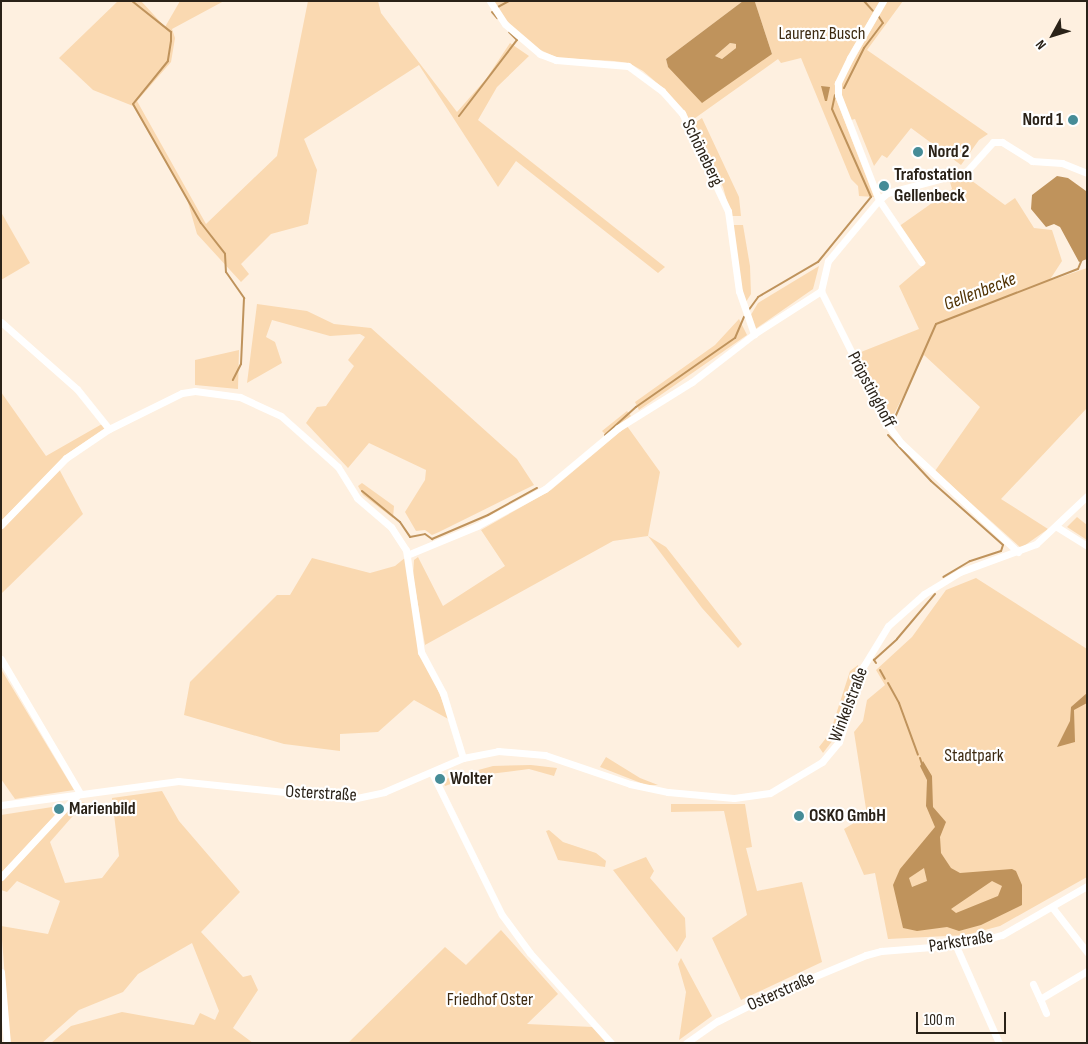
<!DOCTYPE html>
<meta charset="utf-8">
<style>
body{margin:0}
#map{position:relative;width:1088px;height:1044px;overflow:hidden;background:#fef0e0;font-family:"Sofia Sans Condensed",sans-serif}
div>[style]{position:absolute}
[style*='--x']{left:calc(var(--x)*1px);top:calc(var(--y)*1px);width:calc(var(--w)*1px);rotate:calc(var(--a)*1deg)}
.green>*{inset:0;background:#fad9b1}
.water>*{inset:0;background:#bf935c}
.stream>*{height:2px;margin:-1px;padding:0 1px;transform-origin:1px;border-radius:1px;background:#bf935c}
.minor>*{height:7px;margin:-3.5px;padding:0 3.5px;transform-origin:3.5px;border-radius:3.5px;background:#fff}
.dots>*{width:14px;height:14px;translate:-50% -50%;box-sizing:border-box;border:2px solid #fff;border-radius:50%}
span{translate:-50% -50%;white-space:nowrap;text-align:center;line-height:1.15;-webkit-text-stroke:4.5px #fff;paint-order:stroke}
.park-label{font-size:18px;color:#3d2a11}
.poi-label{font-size:18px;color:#2a2218;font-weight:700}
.right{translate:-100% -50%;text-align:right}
.left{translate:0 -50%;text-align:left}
.street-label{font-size:18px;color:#2a2218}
.water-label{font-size:19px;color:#513304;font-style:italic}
.frame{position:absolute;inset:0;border:2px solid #2a2218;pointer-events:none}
.north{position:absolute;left:1028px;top:10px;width:50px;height:50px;-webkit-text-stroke:4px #fff;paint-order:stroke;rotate:231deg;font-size:14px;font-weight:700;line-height:20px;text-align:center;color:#2a2218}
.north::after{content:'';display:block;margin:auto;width:18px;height:22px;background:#2a2218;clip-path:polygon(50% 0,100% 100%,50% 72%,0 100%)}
.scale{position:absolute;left:916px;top:1012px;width:90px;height:22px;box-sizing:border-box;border:2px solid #2a2218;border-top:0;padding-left:6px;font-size:15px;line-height:18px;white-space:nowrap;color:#2a2218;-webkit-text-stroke:4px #fff;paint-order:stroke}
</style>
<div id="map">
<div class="green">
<i style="clip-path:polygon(118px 1px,141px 1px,165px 27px,180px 1px,224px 1px,172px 29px,175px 38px,171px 62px,137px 101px,206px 224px,277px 156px,308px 1px,378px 1px,381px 13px,457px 112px,486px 79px,510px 43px,529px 56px,497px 87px,478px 120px,665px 267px,658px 273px,516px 161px,498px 187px,419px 65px,304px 139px,317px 170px,308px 224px,271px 234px,241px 264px,249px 274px,241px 282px,197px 234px,187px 199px,133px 106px,93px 90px,59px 58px)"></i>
<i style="clip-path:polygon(492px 1px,743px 1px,666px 59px,668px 67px,772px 54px,755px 2px,747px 1px,880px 1px,851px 51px,836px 99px,874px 197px,859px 196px,858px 186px,851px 179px,801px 58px,781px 63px,778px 59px,691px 121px,664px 89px,643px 71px,629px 63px,614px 61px,558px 58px,534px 47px,509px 25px)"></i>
<i style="clip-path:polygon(887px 1px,903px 1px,867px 50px,988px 134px,979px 140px,961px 165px,911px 128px,887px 158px,882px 155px,874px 166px,855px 119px,851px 120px,842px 96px,841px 83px)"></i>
<i style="clip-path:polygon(730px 43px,736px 44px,736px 48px,722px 59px,715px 56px)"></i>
<i style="clip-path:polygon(702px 118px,739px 197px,741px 216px,731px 216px,723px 187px,693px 124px)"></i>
<i style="clip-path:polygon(968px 178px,1005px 205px,1015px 198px,1034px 228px,1052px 230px,1062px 261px,1049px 281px,1087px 268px,1087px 408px,1001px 499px,1048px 529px,1021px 548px,935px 471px,980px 407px,924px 355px,892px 418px,856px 354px,919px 329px,899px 286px,926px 263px,898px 227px,952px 189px,950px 182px)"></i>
<i style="clip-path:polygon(1px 212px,30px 263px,1px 280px)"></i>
<i style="clip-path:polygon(733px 225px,743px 225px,750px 266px,751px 294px,744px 305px)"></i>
<i style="clip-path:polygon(819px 266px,813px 289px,754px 330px,749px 318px,758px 303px)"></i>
<i style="clip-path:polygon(257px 304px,307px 311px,334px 324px,371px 328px,517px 459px,534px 485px,439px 532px,432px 535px,425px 530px,416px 531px,405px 512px,425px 480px,426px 470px,369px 443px,348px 468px,306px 423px,317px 407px,326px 406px,354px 366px,348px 360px,365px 337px,360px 334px,330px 336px,272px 320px,266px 337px,275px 342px,282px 363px,247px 383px)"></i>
<i style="clip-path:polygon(739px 319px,747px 335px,639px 410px,635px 402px,715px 345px)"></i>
<i style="clip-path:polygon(239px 350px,238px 389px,195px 385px,195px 360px)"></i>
<i style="clip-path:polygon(1px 392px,46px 456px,102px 424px,105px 428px,66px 455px,1px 521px)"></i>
<i style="clip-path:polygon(627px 411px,631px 416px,606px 435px,602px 431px)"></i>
<i style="clip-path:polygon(627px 426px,660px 472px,648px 536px,666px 547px,742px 644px,738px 648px,702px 608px,648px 536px,613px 541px,425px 645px,413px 576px,414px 560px,418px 557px,443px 606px,505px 566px,481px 530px,551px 490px)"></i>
<i style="clip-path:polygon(59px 469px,83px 514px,1px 594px,1px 530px)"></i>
<i style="clip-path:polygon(362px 483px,394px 506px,393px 518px,363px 495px,358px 486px)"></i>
<i style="clip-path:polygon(1077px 517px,1087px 525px,1087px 540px,1067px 527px)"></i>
<i style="clip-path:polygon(406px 557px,416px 636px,450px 720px,414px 700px,378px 732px,340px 734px,340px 751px,284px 744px,184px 715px,190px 682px,277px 595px,290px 595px,312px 558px,370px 573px,395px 566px)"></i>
<i style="clip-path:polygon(976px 578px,1087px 649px,1087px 877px,1000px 926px,966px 935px,888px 939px,875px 873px,864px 875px,844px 829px,867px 815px,854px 732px,863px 721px,867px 700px,885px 685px,876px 670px,912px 637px,946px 590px)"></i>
<i style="clip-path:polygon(858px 665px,859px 670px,840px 731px,823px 753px,819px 747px,830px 733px,850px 671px)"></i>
<i style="clip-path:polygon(1px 669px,74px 790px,15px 799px,1px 779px)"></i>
<i style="clip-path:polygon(606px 757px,640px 778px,658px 785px,646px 785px,600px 767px)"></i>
<i style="clip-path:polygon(531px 765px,557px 768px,554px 776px,529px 769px,473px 776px,445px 786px,442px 780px,493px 766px)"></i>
<i style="clip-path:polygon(162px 791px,179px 821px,240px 892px,201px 932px,243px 977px,251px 975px,258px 990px,233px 1028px,253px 1043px,51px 1043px,71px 1026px,122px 1012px,194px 1025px,200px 1013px,215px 1020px,219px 1011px,192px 943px,138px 974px,123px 992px,79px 1010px,42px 1043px,10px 1043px,1px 926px,48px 934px,60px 901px,17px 881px,7px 892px,1px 890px,1px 880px,74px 804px,85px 802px,50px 842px,65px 883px,102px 878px,119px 856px,112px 798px)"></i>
<i style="clip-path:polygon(671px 804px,745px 804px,752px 847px,746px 848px,757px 891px,802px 882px,822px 962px,741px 1000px,712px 938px,747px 915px,724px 811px,671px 812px)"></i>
<i style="clip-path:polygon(65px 805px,1px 873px,1px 815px)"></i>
<i style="clip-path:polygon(549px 830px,563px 842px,596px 853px,606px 861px,605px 867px,558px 860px,546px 831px)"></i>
<i style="clip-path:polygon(646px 857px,654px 871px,650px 878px,685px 918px,686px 937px,677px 952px,613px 870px)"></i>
<i style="clip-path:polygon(501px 930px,558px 994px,527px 1024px,593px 1027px,607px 1043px,348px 1043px,445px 947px,466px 965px)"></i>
<i style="clip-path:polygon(681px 958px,712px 1016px,679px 1040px,686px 992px,678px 964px)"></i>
</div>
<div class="water">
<i style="clip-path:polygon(evenodd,743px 1px,755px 2px,772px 54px,702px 103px,668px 67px,666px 59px,743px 1px,730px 43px,736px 44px,736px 48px,722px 59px,715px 56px,730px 43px)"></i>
<i style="clip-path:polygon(821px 86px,830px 87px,827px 101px,825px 101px)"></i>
<i style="clip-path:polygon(1057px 176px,1068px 178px,1086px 191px,1087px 259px,1079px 262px,1060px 227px,1054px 224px,1046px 227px,1031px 209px,1032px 195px)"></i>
<i style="clip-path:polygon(1087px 693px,1087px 703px,1074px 710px,1075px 742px,1057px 747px,1070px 721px,1071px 707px)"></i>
<i style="clip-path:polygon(evenodd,923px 761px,932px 776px,933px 807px,946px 822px,940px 837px,941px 853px,951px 868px,960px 873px,1012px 869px,1016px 871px,1022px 885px,1022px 905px,981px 925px,959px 931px,947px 927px,917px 931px,903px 928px,893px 885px,900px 869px,935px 827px,926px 806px,927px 780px,920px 766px,923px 761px,924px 868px,927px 881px,912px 887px,909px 878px,924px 868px,923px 761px,992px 881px,1002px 886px,998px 896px,956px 913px,951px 909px,992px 881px)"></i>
</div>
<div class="stream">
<i style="--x:132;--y:1;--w:50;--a:38.5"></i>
<i style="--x:171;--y:32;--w:9;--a:90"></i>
<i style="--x:171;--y:41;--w:20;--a:99"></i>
<i style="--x:168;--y:61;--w:55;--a:129.1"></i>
<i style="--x:133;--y:104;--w:137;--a:60.3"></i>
<i style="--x:201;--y:223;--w:39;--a:52"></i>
<i style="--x:225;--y:254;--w:18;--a:87"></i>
<i style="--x:226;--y:272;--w:32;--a:55"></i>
<i style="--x:244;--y:298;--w:66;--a:92.6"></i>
<i style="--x:241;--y:364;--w:18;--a:117"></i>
<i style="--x:864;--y:1;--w:13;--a:48"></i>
<i style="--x:496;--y:8;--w:15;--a:-28"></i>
<i style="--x:492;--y:12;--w:8;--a:50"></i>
<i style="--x:844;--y:88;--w:45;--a:-63.4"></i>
<i style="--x:864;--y:48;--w:31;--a:-53"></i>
<i style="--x:883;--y:23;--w:11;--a:-124"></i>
<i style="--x:459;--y:116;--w:96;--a:-52.7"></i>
<i style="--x:517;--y:40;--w:11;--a:-135"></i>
<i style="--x:748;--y:311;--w:17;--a:-54"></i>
<i style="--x:758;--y:297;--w:69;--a:-30.3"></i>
<i style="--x:818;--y:262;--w:84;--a:-50.8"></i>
<i style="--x:871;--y:197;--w:96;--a:-113.9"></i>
<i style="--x:832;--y:109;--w:14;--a:-78"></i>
<i style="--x:893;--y:422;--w:107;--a:-66.3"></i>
<i style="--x:936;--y:324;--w:152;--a:-21.2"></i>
<i style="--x:1078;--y:269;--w:11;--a:-68"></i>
<i style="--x:605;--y:435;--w:42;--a:-42.1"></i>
<i style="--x:636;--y:407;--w:121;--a:-34.9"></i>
<i style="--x:735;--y:338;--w:23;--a:-67"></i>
<i style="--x:888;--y:435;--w:63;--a:46.9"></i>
<i style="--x:931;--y:481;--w:96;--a:41.6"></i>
<i style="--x:1003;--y:545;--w:6;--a:108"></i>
<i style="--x:1001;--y:551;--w:33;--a:162"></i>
<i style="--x:970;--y:561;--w:31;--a:149"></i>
<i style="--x:362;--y:491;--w:49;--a:39.2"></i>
<i style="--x:400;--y:522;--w:18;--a:56"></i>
<i style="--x:410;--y:537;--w:15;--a:-11"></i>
<i style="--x:425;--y:534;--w:9;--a:36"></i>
<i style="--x:432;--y:539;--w:61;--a:-23.2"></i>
<i style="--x:488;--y:515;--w:56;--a:-28.9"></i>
<i style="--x:876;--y:663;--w:4;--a:-124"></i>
<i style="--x:874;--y:660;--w:31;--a:-42"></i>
<i style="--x:897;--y:639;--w:59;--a:-49.8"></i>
<i style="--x:880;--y:670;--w:10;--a:61"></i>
<i style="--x:888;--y:683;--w:23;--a:61"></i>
<i style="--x:899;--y:703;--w:55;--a:69.9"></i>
<i style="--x:920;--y:758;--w:6;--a:72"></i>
</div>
<div class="minor">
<i style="--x:490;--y:1;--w:27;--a:57"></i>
<i style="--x:505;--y:24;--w:46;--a:40.6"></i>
<i style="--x:540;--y:54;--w:17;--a:21"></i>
<i style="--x:556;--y:60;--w:72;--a:4.8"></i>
<i style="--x:628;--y:66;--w:42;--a:36.3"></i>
<i style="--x:662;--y:91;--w:30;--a:48"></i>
<i style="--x:682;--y:113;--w:108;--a:64.9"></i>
<i style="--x:728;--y:211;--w:81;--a:82.2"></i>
<i style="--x:739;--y:291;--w:46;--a:70.8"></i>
<i style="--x:883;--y:1;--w:66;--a:120.1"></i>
<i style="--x:850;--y:58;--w:28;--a:116"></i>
<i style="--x:838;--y:83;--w:12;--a:90"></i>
<i style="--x:838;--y:95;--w:113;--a:68.7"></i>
<i style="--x:879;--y:200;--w:75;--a:55.9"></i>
<i style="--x:1;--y:322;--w:101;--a:41.4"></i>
<i style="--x:77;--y:389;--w:51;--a:51.3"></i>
<i style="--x:1;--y:525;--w:93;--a:-45.9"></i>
<i style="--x:66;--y:458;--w:52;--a:-34"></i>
<i style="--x:109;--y:429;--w:81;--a:-26.3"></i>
<i style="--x:182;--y:393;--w:13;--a:-9"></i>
<i style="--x:195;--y:391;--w:45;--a:7.6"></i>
<i style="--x:240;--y:397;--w:45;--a:24.9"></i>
<i style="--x:281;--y:416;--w:76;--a:41.8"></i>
<i style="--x:338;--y:467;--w:36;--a:58"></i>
<i style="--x:357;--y:498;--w:45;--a:40.5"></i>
<i style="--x:391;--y:527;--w:27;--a:57"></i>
<i style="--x:406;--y:550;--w:103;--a:81.6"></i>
<i style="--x:421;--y:652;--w:47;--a:61.8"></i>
<i style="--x:443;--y:693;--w:68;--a:72.9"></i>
<i style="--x:1057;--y:527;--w:36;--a:32"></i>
<i style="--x:1018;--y:552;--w:160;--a:-137"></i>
<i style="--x:901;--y:443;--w:22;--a:-126"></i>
<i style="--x:888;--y:425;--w:150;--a:-116.6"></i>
<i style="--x:821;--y:291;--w:31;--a:-77"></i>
<i style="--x:828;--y:261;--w:80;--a:-50.1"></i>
<i style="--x:879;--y:200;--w:11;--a:-41"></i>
<i style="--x:887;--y:193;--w:82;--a:-14.9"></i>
<i style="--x:966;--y:172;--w:40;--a:-48"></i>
<i style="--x:993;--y:142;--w:9;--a:0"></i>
<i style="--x:1002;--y:142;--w:36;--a:32"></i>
<i style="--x:1032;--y:161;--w:30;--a:4"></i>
<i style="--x:1062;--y:163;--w:27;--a:22"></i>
<i style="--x:407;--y:555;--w:76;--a:-22.5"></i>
<i style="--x:477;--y:526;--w:77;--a:-28.6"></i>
<i style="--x:545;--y:489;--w:95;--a:-39.9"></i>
<i style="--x:618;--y:428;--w:87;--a:-31.9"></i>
<i style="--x:692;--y:382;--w:78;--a:-37.7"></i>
<i style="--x:754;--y:334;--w:80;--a:-32.7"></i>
<i style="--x:1;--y:659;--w:156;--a:59.5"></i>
<i style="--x:432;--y:773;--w:158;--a:63.8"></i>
<i style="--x:502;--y:915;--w:47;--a:53.6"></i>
<i style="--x:530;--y:953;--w:121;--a:48"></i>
<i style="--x:1;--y:805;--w:179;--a:-7.7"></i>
<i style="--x:178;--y:781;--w:175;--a:5.9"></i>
<i style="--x:352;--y:799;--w:33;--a:-12"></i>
<i style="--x:384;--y:792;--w:86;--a:-23.3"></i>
<i style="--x:463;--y:758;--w:36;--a:-11"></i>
<i style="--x:498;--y:751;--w:47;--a:4.9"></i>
<i style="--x:545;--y:755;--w:90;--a:18.8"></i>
<i style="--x:630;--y:784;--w:39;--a:12"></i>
<i style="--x:668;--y:792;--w:66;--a:5.2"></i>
<i style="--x:734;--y:798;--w:36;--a:-8"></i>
<i style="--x:770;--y:793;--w:61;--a:-30.8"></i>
<i style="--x:822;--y:762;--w:26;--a:-50"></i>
<i style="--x:839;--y:742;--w:79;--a:-72.3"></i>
<i style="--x:863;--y:667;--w:48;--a:-58.6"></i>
<i style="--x:888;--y:626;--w:48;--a:-41.6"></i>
<i style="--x:924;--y:594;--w:42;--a:-31.4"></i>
<i style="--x:960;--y:572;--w:81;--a:-20.2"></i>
<i style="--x:1036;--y:544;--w:70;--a:-43.3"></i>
<i style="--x:1;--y:877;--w:115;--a:-47.1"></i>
<i style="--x:1052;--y:907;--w:57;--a:52.1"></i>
<i style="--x:956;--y:946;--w:106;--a:66.1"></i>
<i style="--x:1;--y:972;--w:71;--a:85.2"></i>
<i style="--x:1033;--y:984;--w:17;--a:65"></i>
<i style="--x:1046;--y:1013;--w:15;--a:-113"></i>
<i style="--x:1040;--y:999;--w:55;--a:-30.8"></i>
<i style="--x:686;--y:1043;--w:39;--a:-35"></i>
<i style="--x:718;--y:1021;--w:58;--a:-26.6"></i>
<i style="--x:770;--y:995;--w:104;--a:-22.6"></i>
<i style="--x:866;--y:955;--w:16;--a:-15"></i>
<i style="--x:881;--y:951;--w:89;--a:-4.5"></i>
<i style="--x:970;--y:944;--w:33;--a:-16"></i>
<i style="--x:1002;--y:935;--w:98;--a:-30"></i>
</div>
<div class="dots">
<i style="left:1073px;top:120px;background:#468c97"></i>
<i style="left:918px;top:152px;background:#468c97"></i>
<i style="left:884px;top:186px;background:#468c97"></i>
<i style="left:440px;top:779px;background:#468c97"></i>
<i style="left:59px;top:809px;background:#468c97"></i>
<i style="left:799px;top:816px;background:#468c97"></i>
</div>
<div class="park-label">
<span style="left:822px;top:34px">Laurenz Busch</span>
<span style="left:974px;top:756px">Stadtpark</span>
<span style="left:490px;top:1000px">Friedhof Oster</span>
</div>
<div class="poi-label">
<span class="right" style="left:1063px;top:120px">Nord 1</span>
<span class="left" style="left:928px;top:152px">Nord 2</span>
<span class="left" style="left:894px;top:186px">Trafostation<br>Gellenbeck</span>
<span class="left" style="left:450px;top:779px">Wolter</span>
<span class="left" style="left:69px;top:809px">Marienbild</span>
<span class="left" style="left:809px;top:816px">OSKO GmbH</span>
</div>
<div class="street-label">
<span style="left:702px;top:153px;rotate:64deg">Schöneberg</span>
<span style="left:871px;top:390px;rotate:62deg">Pröpstinghoff</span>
<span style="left:849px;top:705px;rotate:-69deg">Winkelstraße</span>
<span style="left:321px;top:794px;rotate:3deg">Osterstraße</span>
<span style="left:961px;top:942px;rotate:-9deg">Parkstraße</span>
<span style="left:781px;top:992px;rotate:-24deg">Osterstraße</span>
</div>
<div class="water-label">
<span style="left:980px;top:292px;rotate:-21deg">Gellenbecke</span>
</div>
<div class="frame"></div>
<div class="north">N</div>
<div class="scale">100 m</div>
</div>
